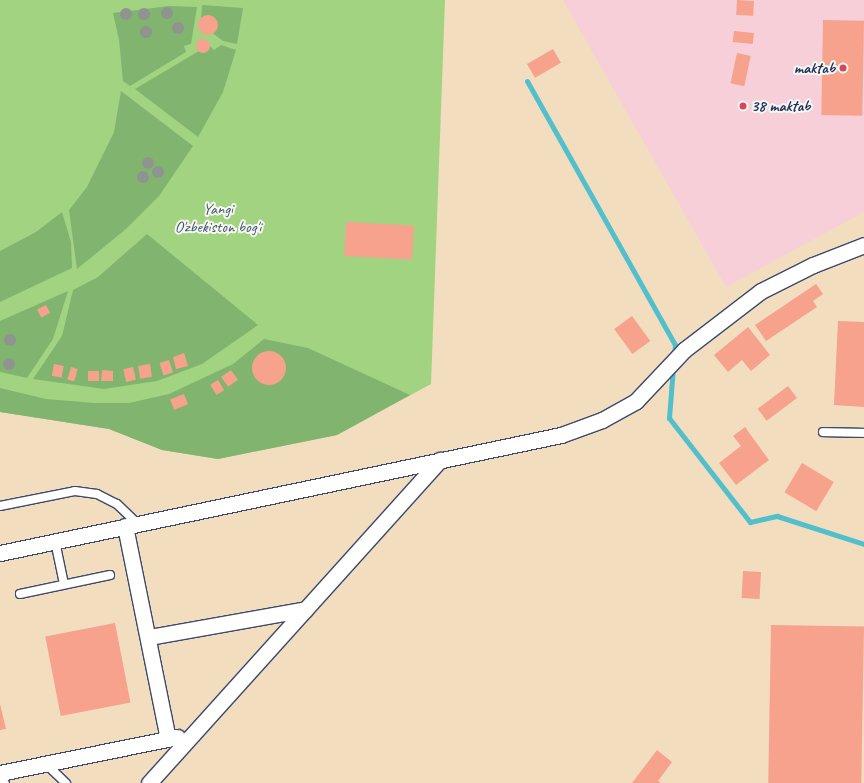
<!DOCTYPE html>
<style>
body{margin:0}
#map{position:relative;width:864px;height:783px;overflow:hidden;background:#f3ddbf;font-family:Caveat,sans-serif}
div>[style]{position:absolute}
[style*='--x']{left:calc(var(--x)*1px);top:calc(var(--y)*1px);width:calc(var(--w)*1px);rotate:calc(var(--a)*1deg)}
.built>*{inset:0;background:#f6cfd8}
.green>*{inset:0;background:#a2d381}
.forest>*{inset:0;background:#81b56f}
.stream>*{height:5px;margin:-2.5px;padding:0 2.5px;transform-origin:2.5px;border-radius:2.5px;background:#52bfcc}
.building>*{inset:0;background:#f6a28c;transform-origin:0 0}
.round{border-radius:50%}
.roads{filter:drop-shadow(1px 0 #3b496d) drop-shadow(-1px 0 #3b496d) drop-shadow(0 1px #3b496d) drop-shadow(0 -1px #3b496d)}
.service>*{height:8px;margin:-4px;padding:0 4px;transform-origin:4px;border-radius:4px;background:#fff}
.minor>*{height:15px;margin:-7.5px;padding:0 7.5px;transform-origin:7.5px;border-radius:7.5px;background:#fff}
.trees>*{width:12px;height:12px;margin:-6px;border-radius:50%;background:#8f948f}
.dots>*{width:11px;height:11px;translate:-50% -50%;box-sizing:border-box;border:2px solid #f6f6f2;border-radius:50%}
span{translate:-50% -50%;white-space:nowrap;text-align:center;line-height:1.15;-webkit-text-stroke:4px #f6f6f2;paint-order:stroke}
.poi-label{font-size:16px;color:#1b2f5e;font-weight:700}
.right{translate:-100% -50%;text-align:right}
.left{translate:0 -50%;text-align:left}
.park-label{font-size:16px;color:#3d5867}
</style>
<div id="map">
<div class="built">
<i style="clip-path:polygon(563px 0,864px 0,864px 212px,726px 287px)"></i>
</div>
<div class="green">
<i style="clip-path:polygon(0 0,445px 0,431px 384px,337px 435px,218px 459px,162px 450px,109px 429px,0 412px)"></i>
</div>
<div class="forest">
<i style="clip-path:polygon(202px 5px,243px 8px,237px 44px,223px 41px,206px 28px,206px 22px,201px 19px)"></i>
<i style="clip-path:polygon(169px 6px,197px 7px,191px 44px,184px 46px,186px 52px,130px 86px,123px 81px,119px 40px,113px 13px)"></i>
<i style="clip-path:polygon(209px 45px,214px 50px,221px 45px,236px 50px,223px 92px,198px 137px,135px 89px)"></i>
<i style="clip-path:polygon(121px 91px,193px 146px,159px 196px,126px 229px,77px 269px,69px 210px,87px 187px,114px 132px)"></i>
<i style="clip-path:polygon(62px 212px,71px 242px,72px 268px,0 302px,0 251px,36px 232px)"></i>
<i style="clip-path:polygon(147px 234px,258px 325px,202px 364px,157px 381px,104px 389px,33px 379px,62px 336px,73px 290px,98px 277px)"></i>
<i style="clip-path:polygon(68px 291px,53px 339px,27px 378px,0 372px,0 321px)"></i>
<i style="clip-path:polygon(264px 339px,308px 348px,410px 395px,337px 435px,218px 459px,162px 450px,109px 429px,0 412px,0 388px,46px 399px,95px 403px,129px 403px,169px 394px,233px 364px)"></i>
</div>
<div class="stream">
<i style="--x:527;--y:81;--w:303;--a:60.7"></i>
<i style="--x:675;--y:345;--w:10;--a:96"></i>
<i style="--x:673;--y:367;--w:51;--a:94.5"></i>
<i style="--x:669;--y:418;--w:132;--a:52.1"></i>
<i style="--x:750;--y:522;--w:28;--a:-13"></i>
<i style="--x:777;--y:516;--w:91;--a:17.8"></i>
</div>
<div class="building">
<i style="left:737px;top:0;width:17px;height:15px;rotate:3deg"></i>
<i class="round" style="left:198px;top:15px;width:20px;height:20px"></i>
<i style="left:823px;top:20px;width:41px;height:95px;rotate:1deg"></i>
<i style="left:734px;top:31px;width:20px;height:11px;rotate:6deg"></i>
<i class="round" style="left:196px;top:39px;width:14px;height:14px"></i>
<i style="left:553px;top:49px;width:16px;height:30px;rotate:60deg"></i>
<i style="left:737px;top:53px;width:14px;height:31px;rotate:12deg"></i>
<i style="left:346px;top:222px;width:68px;height:34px;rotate:3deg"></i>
<i style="clip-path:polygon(816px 284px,823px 294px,813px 301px,817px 307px,766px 341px,755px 325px)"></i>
<i style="left:46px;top:305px;width:9px;height:10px;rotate:63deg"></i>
<i style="left:632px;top:316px;width:31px;height:22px;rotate:54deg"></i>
<i style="clip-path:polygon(838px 321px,864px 322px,864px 407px,834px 405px)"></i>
<i style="clip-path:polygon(748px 327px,770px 355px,751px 371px,742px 360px,728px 372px,714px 355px)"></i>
<i class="round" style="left:252px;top:351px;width:34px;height:34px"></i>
<i style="clip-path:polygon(184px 353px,188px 366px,176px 369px,173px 357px)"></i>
<i style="left:169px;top:360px;width:13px;height:10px;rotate:72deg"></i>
<i style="left:54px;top:364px;width:10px;height:12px;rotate:11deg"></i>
<i style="left:150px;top:364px;width:13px;height:12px;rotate:81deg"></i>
<i style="left:71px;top:367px;width:7px;height:13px;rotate:16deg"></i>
<i style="left:133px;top:367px;width:13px;height:10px;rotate:77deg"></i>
<i style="clip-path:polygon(102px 370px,113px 371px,113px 381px,101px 381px)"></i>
<i style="left:231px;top:370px;width:12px;height:12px;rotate:55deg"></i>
<i style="left:88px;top:371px;width:11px;height:10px"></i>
<i style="left:218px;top:380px;width:12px;height:9px;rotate:59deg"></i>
<i style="left:788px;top:386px;width:15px;height:38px;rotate:53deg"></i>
<i style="left:184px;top:394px;width:11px;height:15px;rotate:68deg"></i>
<i style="clip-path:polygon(745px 427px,769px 460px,736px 485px,719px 463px,741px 446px,733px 436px)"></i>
<i style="left:802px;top:463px;width:37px;height:34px;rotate:31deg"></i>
<i style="left:743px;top:571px;width:18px;height:27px;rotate:3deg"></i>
<i style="left:115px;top:623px;width:81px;height:71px;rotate:79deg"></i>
<i style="left:771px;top:625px;width:93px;height:158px;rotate:1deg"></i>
<i style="clip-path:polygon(0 704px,6px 729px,0 730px)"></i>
<i style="clip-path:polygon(657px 750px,672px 762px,658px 781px,661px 783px,632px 783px)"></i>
</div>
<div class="roads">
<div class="service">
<i style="--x:823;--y:432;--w:41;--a:1.4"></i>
<i style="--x:0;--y:506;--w:76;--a:-11.3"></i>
<i style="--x:75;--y:491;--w:22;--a:8"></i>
<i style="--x:97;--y:494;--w:22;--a:27"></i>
<i style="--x:117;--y:504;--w:28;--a:44"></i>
<i style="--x:55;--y:541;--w:44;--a:78.2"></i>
<i style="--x:20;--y:594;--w:92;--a:-11.9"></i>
<i style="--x:46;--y:764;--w:28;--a:44"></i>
<i style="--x:0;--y:779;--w:6;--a:39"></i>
</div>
<div class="minor">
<i style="--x:125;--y:526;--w:217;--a:78.6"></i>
<i style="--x:0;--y:553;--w:573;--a:-11.88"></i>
<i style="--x:561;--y:435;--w:44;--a:-20.1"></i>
<i style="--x:602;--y:420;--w:39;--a:-29"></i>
<i style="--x:636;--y:401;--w:70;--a:-46.7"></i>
<i style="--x:684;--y:350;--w:97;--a:-37.5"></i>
<i style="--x:761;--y:291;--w:58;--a:-26.6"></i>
<i style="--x:813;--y:265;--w:55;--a:-21.4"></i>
<i style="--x:149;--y:637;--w:159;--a:-10.1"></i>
<i style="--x:0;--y:773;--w:181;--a:-11.5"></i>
<i style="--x:149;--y:783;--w:435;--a:-48"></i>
</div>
</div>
<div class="trees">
<i style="left:167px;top:13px"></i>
<i style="left:126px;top:14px"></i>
<i style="left:144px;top:14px"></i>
<i style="left:178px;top:28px"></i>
<i style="left:146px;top:32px"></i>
<i style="left:148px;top:163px"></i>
<i style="left:158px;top:172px"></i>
<i style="left:143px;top:177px"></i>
<i style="left:10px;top:340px"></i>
<i style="left:9px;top:364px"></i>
</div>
<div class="dots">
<i style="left:843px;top:68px;background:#d1495b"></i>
<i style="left:743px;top:106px;background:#d1495b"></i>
</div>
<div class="poi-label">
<span class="right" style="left:835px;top:68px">maktab</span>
<span class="left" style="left:751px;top:106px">38 maktab</span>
</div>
<div class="park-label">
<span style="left:218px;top:218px">Yangi<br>O'zbekiston bog'i</span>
</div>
</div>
